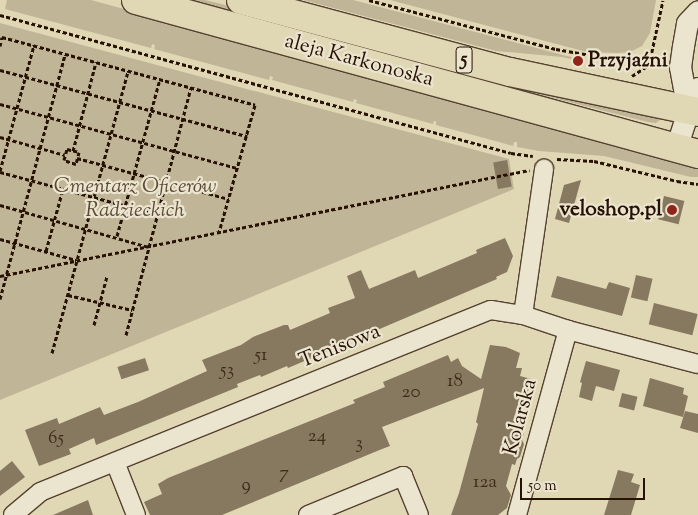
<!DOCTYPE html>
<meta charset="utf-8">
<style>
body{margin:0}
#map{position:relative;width:698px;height:515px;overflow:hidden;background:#e0d7b5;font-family:"Sorts Mill Goudy",serif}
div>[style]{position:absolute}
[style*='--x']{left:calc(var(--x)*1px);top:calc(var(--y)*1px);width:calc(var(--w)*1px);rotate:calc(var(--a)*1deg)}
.green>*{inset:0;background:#c0b597}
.building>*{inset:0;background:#877860;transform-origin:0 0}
.path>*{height:3px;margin-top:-1.5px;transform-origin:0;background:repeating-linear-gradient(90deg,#261103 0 4px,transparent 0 6.5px)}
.roads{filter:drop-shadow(1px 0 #544230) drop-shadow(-1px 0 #544230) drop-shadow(0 1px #544230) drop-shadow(0 -1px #544230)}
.minor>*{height:18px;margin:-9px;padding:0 9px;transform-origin:9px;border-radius:9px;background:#ebe5cf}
.tertiary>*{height:21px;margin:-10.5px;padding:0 10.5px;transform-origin:10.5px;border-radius:10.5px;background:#ebe5cf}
.primary>*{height:28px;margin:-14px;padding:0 14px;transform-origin:14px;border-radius:14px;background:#e0d7b5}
.dots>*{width:14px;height:14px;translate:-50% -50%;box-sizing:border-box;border:2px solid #ebe5cf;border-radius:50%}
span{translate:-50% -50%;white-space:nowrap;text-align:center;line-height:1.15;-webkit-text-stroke:4.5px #ebe5cf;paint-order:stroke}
.number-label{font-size:19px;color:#3e2b1a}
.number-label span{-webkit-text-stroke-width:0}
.shield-label span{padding:1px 4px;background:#ebe5cf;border:1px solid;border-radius:4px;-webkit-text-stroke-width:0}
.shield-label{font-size:20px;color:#261103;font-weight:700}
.street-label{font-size:21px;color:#261103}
.poi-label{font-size:21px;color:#261103;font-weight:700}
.left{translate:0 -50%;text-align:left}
.right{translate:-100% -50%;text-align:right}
.park-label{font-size:21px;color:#5c4a37;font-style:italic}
.scale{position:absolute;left:520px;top:478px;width:125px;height:22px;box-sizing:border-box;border:2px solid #261103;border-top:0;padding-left:6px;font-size:15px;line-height:18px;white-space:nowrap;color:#261103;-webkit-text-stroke:4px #ebe5cf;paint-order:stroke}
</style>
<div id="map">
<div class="green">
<i style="clip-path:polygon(7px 0,91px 0,698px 166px,698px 177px,691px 177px,604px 156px,539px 151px,517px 147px,517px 142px,514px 142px,513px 146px,499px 142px,436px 125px,436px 121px,434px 121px,433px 124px,356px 103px,357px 100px,354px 99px,353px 102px,272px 80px,273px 77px,270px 76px,269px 80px,154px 49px,155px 45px,152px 44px,151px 48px,5px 9px)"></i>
<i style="clip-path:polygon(183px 0,205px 0,661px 114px,661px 119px,656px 123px,648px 122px,392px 57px)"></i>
<i style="clip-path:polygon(303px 0,353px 0,567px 56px,584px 59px,584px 62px,562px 57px,496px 51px)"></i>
<i style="clip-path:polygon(390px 0,656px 0,650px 33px,642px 46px,630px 52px,618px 53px,587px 52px)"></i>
<i style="clip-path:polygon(0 23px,509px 159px,514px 189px,0 400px)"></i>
</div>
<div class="building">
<i style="left:507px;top:160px;width:27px;height:14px;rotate:80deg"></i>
<i style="clip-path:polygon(581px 180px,569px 223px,555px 219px,564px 185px)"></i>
<i style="left:664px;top:196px;width:21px;height:24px;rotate:14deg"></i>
<i style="clip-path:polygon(505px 238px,513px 256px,507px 272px,496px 277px,497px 279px,288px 368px,287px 366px,261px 377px,260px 375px,237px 384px,238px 387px,96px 445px,94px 438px,69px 449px,71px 454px,39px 466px,25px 430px,57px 418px,59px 424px,100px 407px,104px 415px,138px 402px,207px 371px,202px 360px,241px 345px,253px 337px,284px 325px,288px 325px,290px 330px,330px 313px,328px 308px,355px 298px,347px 276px,361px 270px,369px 289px,415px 270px,418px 278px,477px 253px,476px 250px)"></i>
<i style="left:636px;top:275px;width:17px;height:23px;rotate:13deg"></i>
<i style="clip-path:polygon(557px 276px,606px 289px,609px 282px,630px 288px,622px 316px,551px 297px)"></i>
<i style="left:654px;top:303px;width:45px;height:22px;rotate:14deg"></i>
<i style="clip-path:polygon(490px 345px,506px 347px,520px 353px,516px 368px,522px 368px,520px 376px,531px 379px,527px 395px,521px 394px,513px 421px,523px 423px,520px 433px,524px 434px,522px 440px,524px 444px,520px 457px,517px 459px,515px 465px,512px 464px,506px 486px,511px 495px,507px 508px,498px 515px,451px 515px,459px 493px,478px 424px,476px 422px,484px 388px,382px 427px,390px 446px,382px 449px,222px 515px,150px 515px,144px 502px,162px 494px,158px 484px,168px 478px,355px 403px,353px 400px,385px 387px,383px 382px,448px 355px,451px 362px,458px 358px,462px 366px,481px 379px)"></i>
<i style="left:145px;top:358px;width:13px;height:29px;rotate:72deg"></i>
<i style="clip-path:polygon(586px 361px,620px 370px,614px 391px,596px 386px,592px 401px,579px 397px,582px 383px,580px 382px)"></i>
<i style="clip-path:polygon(650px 378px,684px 388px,683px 394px,688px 396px,683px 417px,643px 406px)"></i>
<i style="left:622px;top:393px;width:16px;height:14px;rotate:14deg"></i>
<i style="clip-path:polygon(685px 411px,698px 414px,698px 433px,680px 428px)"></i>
<i style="clip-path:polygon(12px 461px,25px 477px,0 496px,0 471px)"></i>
<i style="clip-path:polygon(618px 470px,634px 474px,631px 482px,640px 485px,631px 515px,604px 515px)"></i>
<i style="clip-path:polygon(88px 500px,93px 515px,53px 515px)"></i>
</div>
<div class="path">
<i style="--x:369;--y:0;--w:193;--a:14.7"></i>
<i style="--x:556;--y:49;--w:93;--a:9.9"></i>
<i style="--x:0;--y:15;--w:529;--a:15.11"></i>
<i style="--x:511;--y:153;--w:22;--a:8"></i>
<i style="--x:0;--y:46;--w:9;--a:-77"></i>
<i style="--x:2;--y:37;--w:262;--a:15"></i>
<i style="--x:255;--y:105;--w:132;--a:105.8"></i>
<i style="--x:0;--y:70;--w:256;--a:15"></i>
<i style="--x:632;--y:76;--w:20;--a:-33"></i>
<i style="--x:649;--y:65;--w:66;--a:-77.8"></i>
<i style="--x:0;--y:104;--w:246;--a:15.1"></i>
<i style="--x:0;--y:137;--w:67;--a:15.5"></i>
<i style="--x:67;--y:149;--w:12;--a:14"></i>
<i style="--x:79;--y:152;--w:12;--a:104"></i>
<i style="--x:76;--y:164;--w:13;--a:-162"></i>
<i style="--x:64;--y:160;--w:11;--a:-75"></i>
<i style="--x:73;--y:151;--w:92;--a:-75.5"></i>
<i style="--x:77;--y:158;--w:157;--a:15.1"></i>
<i style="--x:557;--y:159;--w:37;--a:3"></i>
<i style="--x:594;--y:161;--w:85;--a:13.5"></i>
<i style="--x:677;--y:181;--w:21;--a:8"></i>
<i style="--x:0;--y:171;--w:131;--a:-74.9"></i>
<i style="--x:0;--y:172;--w:163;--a:15"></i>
<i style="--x:0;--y:205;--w:154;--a:15.8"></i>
<i style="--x:117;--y:236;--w:163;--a:-74.7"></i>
<i style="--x:0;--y:239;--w:79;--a:15.4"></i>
<i style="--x:46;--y:251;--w:64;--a:-74.7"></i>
<i style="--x:0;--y:276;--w:540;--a:-11.33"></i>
<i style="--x:68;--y:295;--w:66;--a:13.2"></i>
<i style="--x:0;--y:299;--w:253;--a:-75.1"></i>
<i style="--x:94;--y:325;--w:51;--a:-75.1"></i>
<i style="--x:126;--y:335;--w:255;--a:-75.3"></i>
<i style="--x:52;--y:353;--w:292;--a:-74.9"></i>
</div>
<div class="roads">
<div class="minor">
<i style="--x:688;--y:110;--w:25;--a:-67"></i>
<i style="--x:523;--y:315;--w:148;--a:-81.8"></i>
<i style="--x:115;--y:462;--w:57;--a:68.4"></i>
<i style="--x:13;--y:515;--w:35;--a:-40"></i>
<i style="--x:40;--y:492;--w:486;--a:-22"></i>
<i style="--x:491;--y:310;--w:32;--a:9"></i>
<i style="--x:523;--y:315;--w:47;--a:18.4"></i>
<i style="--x:568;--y:330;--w:134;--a:14.7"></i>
<i style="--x:308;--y:515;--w:103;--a:-22.3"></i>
<i style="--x:403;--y:476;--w:42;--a:67.7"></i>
<i style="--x:517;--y:515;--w:192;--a:-74.6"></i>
</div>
<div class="tertiary">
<i style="--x:676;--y:148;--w:40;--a:-72"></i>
<i style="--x:688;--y:110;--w:44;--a:-100.5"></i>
<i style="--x:680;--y:67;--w:21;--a:-82"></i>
<i style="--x:683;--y:46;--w:23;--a:-80"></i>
<i style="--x:687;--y:23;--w:16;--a:-47"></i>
</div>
<div class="primary">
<i style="--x:136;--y:0;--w:583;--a:15.32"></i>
<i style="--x:241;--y:0;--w:278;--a:15"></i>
<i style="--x:510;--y:72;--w:192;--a:12"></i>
</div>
</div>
<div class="dots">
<i style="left:578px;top:61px;background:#8f2418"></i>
<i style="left:672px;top:210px;background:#8f2418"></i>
</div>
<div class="number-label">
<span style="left:261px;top:356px">51</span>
<span style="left:227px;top:371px">53</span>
<span style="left:455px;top:382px">18</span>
<span style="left:411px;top:393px">20</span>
<span style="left:317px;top:437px">24</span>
<span style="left:56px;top:439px">65</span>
<span style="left:359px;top:444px">3</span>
<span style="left:284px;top:474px">7</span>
<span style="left:485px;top:483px">12a</span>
<span style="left:246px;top:486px">9</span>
</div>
<div class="shield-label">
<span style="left:464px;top:60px">5</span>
</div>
<div class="street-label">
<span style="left:359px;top:61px;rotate:15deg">aleja Karkonoska</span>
<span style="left:340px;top:347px;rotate:-22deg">Tenisowa</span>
<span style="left:521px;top:417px;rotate:-75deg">Kolarska</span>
</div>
<div class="poi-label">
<span class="left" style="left:588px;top:61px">Przyjaźni</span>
<span class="right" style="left:662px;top:210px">veloshop.pl</span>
</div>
<div class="park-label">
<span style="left:135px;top:199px">Cmentarz Oficerów<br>Radzieckich</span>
</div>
<div class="scale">50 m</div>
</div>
